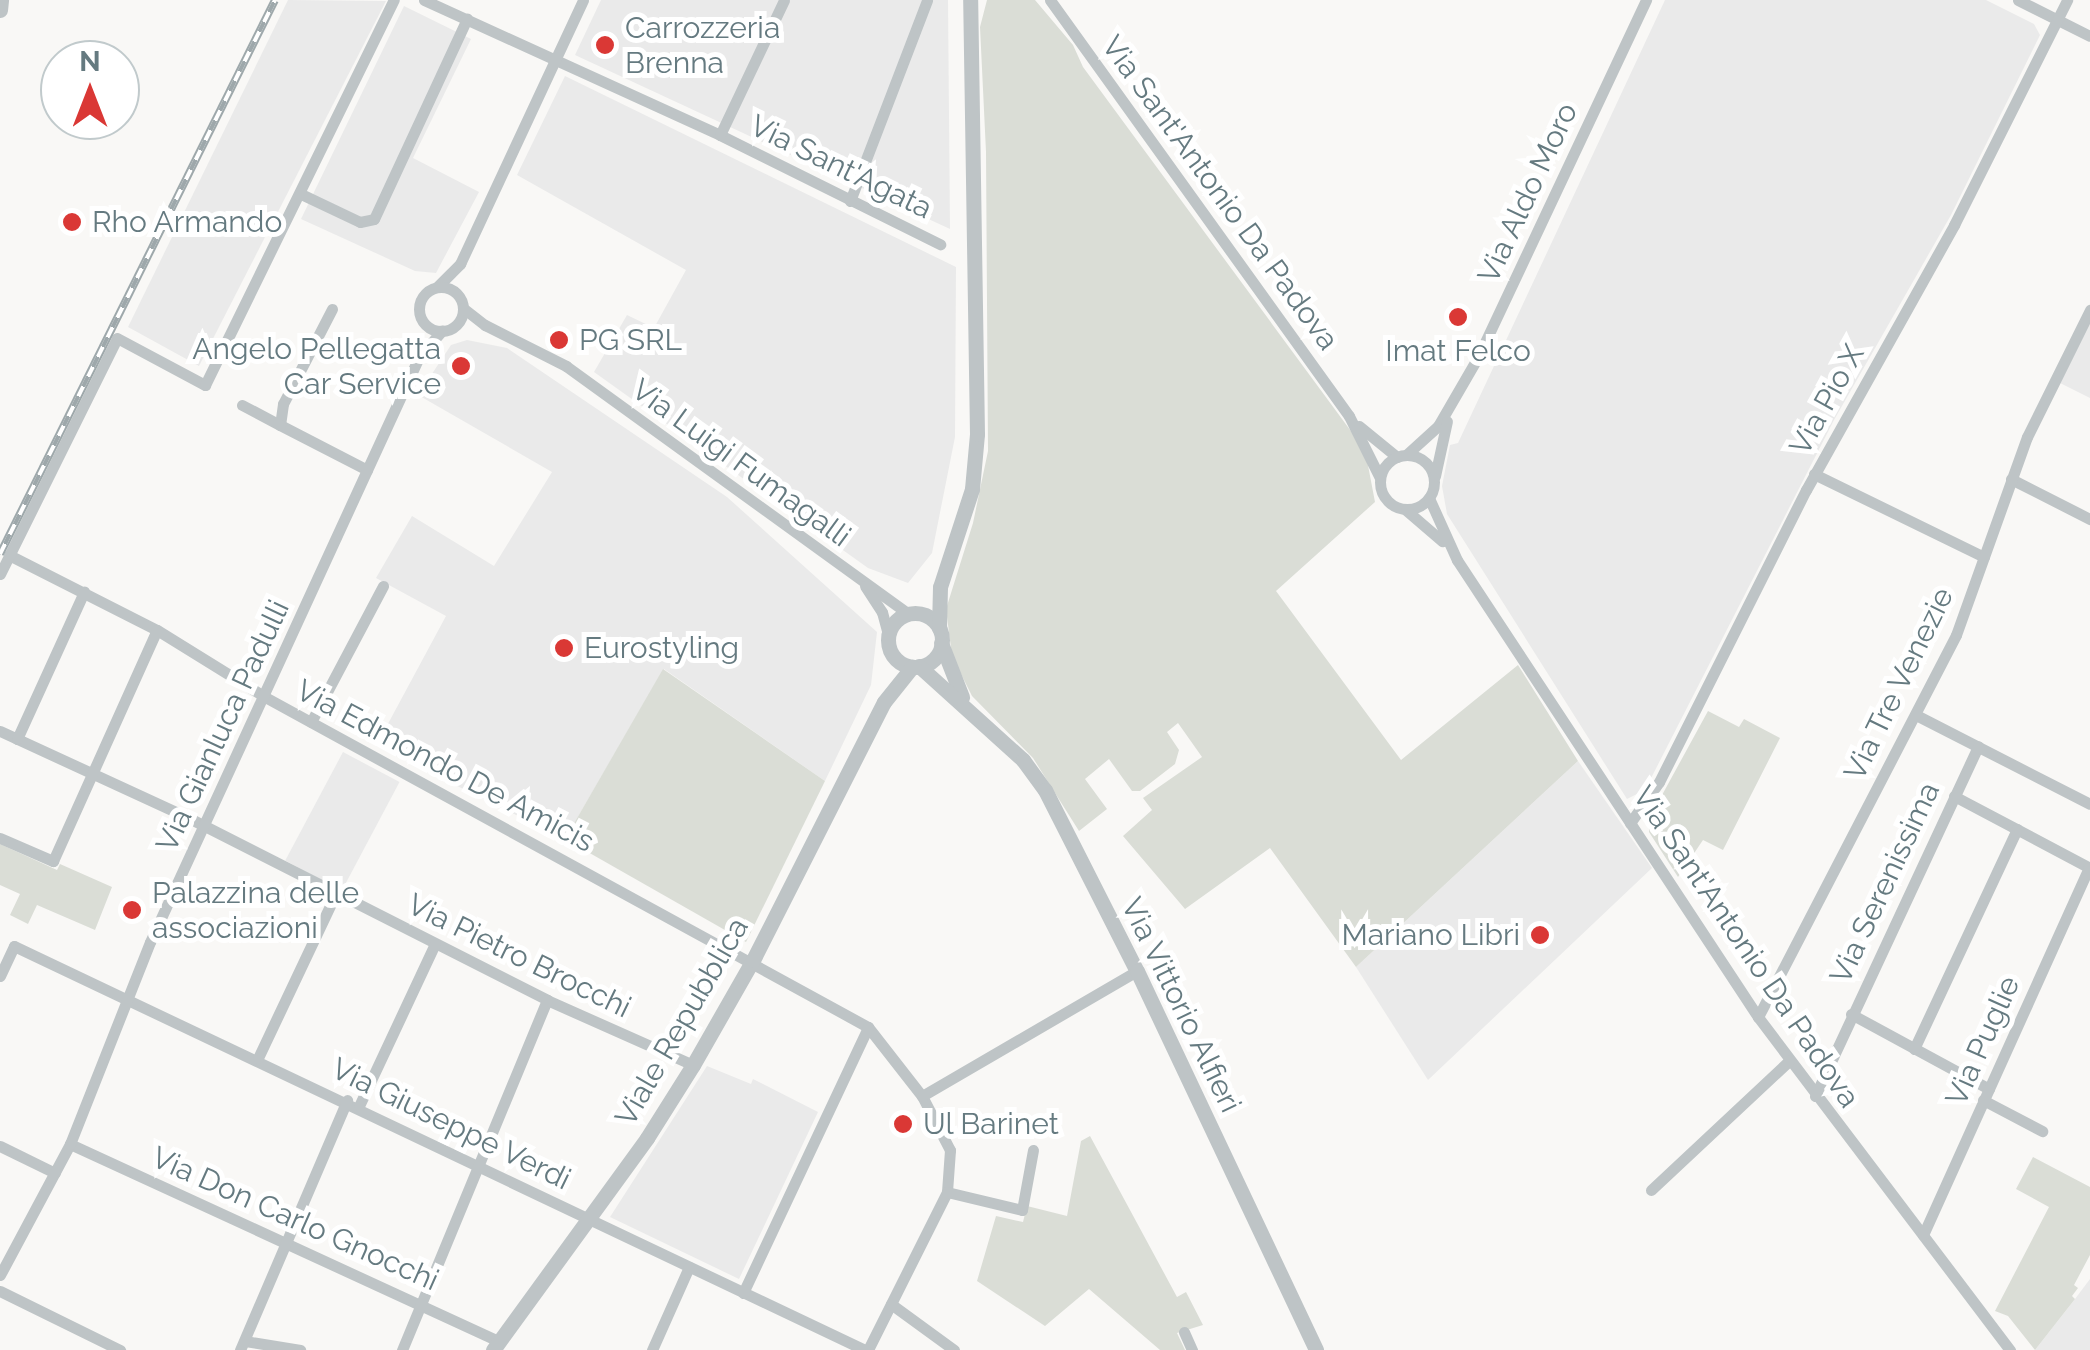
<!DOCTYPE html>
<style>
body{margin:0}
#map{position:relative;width:2090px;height:1350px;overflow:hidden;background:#f9f8f6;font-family:Raleway,sans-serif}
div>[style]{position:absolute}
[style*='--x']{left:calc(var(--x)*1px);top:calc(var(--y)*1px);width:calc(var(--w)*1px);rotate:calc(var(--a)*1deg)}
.built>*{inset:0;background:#eaeaea;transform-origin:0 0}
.green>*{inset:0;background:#daddd6}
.minor>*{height:11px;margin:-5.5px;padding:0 5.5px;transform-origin:5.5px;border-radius:5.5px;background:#bec4c6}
.minor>.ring{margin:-5.5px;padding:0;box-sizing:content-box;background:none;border:11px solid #bec4c6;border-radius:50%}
.tertiary>*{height:15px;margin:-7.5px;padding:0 7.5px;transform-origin:7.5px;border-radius:7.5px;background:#bec4c6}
.tertiary>.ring{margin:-7.5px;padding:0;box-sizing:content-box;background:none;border:15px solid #bec4c6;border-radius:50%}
.rail>*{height:8px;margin-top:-4px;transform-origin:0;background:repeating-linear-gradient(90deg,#fff 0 11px,#9ea8ab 0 22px);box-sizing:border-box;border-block:2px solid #9ea8ab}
.dots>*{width:28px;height:28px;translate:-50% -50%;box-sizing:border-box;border:5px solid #fff;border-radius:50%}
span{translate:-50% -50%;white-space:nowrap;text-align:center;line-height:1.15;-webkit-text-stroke:10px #fff;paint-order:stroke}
.poi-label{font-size:30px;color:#657a80}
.left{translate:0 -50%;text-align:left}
.right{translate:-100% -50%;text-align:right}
.street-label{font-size:30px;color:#657a80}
.north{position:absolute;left:40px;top:40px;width:100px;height:100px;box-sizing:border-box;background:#fff;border:2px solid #c1cacc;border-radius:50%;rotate:0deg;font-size:28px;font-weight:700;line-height:40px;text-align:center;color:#657a80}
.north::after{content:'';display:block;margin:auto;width:35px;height:45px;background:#da3835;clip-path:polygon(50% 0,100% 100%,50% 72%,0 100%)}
</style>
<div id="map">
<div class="built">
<i style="clip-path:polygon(288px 0,386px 1px,199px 366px,128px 327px)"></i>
<i style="clip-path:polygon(601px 0,948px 0,950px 229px,575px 55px)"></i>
<i style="clip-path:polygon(1665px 0,1986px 0,2034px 24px,2040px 35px,1951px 215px,1834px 420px,1645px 790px,1627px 799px,1447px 514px,1442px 486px,1450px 445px,1458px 443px)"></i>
<i style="clip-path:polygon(404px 6px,471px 39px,413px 158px,479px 192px,436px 273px,415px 271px,301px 219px)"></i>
<i style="clip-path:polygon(565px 76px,956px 267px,955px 437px,932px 553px,908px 583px,868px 568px,594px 372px,627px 315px,654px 328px,686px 270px,517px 175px)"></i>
<i style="clip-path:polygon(2090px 324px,2090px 398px,2060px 383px)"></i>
<i style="clip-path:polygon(467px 340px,507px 348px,727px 497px,877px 632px,871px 685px,825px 781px,664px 669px,565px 839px,376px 746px,446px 616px,376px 578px,412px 516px,494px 566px,552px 472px,418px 395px,451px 345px)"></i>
<i style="left:343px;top:752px;width:64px;height:123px;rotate:28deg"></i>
<i style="clip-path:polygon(1578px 761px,1652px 868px,1428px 1080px,1356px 967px)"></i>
<i style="clip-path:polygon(707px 1066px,751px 1084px,753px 1079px,818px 1112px,739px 1279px,610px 1217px)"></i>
<i style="clip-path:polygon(2090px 1279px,2090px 1350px,2035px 1350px,2075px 1299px)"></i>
</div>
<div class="green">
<i style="clip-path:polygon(987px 0,1035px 0,1073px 45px,1083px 67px,1356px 438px,1367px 460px,1375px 502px,1276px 591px,1401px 760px,1518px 665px,1578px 761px,1356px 967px,1270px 848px,1185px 909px,1123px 836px,1152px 810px,1143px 798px,1202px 757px,1178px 723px,1167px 732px,1179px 750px,1175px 764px,1140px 791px,1132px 791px,1109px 759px,1085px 779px,1107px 809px,1079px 831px,1033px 758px,972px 696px,952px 656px,946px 609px,973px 523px,988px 451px,986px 152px,980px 27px)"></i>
<i style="clip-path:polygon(663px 669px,825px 781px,746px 942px,565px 839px)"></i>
<i style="clip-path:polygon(1708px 711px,1739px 727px,1744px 719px,1780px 738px,1723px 850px,1703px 840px,1678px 877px,1649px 832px,1650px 817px)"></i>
<i style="clip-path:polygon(0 844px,57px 870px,60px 864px,112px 887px,95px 930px,37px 905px,28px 924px,10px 915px,20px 894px,0 885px)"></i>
<i style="clip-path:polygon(1090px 1136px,1177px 1297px,1186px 1292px,1203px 1325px,1177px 1333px,1185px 1350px,1160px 1350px,1089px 1289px,1045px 1326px,977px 1281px,996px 1216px,1023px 1222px,1027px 1206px,1067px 1216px,1081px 1141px)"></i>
<i style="clip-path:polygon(2033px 1157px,2090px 1187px,2090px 1255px,2074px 1285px,2078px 1288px,2072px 1296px,2075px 1299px,2035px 1350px,2008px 1316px,1995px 1311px,2049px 1207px,2016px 1189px)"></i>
</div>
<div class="minor">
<i style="--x:424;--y:0;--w:325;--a:24.5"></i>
<i style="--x:720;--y:135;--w:246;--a:26.4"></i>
<i style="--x:1050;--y:0;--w:512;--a:54.29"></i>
<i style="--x:1349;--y:416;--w:69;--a:63.4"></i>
<i style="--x:2018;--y:0;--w:80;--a:26.6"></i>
<i style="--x:720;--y:135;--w:149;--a:-64.6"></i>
<i style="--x:301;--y:194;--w:65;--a:25.4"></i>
<i style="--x:360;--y:222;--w:14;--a:-12"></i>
<i style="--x:374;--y:219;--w:221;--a:-65.1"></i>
<i style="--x:850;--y:201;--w:215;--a:-69"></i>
<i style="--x:437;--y:287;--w:33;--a:-45"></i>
<i style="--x:460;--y:264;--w:291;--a:-65"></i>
<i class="ring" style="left:419px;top:287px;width:33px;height:33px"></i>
<i style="--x:463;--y:308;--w:28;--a:38"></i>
<i style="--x:485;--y:325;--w:91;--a:26.8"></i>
<i style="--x:566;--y:366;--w:423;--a:35.9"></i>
<i style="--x:332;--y:309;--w:107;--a:117.3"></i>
<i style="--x:283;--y:404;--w:21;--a:98"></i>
<i style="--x:280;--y:425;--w:98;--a:27.3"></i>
<i style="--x:242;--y:405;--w:43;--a:27.8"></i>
<i style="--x:1359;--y:426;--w:49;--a:39.2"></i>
<i class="ring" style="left:1380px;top:455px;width:43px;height:43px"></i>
<i style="--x:1406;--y:455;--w:43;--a:-42.2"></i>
<i style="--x:1438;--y:426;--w:80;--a:-59.9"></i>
<i style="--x:1478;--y:357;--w:395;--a:-64.8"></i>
<i style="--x:1814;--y:474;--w:189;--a:26"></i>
<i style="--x:1435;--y:476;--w:56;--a:-77.7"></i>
<i style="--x:2011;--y:479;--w:89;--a:26.9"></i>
<i style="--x:1429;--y:498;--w:68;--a:65.7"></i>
<i style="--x:1457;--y:560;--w:547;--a:56.63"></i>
<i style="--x:1758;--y:1017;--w:418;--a:52.9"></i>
<i style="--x:1406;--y:510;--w:48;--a:40.7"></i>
<i style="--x:9;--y:555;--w:166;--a:26.9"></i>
<i style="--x:157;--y:630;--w:127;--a:31.8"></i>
<i style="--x:265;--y:697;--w:687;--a:28.69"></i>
<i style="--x:868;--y:1027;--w:88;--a:52"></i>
<i style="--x:922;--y:1096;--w:61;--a:62.6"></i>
<i style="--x:950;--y:1150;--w:42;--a:94.1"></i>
<i style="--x:947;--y:1192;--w:177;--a:116.6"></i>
<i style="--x:0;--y:574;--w:263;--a:-63.6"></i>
<i style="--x:117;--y:338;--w:100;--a:28.1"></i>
<i style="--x:205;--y:385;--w:429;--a:-63.9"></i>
<i style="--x:865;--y:586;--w:31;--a:57"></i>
<i style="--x:882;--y:612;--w:24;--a:75"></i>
<i style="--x:1916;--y:715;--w:195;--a:27.1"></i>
<i style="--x:311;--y:722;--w:154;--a:-62.1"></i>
<i style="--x:0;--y:731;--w:208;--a:24.7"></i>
<i style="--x:189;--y:818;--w:402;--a:26.9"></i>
<i style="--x:547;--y:1000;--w:160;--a:24"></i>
<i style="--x:17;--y:739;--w:162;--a:-65.5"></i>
<i style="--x:1954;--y:796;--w:154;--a:27.9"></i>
<i style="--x:1630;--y:823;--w:50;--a:-54.7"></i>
<i style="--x:1659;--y:782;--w:327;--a:-63.3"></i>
<i style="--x:1806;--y:490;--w:304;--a:-60.8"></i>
<i style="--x:1954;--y:225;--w:252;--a:-63.3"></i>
<i style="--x:0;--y:838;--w:58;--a:23.5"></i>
<i style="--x:53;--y:861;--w:253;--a:-65.8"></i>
<i style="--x:0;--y:976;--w:33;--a:-65"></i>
<i style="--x:14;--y:946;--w:942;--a:25.4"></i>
<i style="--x:1851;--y:1014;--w:157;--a:28.5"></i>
<i style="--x:1758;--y:1017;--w:430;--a:-62.6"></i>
<i style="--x:1956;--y:635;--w:210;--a:-70.3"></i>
<i style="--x:2027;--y:437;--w:142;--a:-63.6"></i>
<i style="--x:1914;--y:1049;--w:243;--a:-64.9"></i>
<i style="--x:258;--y:1058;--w:183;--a:-64.7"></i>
<i style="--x:922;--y:1096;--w:249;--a:-30.2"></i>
<i style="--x:1815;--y:1096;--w:386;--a:-65"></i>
<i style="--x:1983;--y:1100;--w:67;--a:27.7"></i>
<i style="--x:359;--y:1106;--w:179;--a:-64.9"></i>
<i style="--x:70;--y:1144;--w:472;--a:24.7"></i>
<i style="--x:0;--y:1146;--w:61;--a:26.1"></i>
<i style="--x:1651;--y:1190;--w:189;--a:-43.1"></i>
<i style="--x:947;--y:1192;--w:77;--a:13.5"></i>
<i style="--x:1022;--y:1210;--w:61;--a:-79.6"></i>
<i style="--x:1923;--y:1235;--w:403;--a:-65.7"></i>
<i style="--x:0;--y:1275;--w:149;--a:-61.9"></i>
<i style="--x:70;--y:1144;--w:217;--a:-68.4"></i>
<i style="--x:150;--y:942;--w:644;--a:-65.31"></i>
<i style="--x:419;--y:357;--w:35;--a:-49"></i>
<i style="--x:0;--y:1291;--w:134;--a:26.2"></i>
<i style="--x:743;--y:1293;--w:294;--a:-64.8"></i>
<i style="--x:891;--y:1304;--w:78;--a:36.1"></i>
<i style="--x:1184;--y:1332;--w:20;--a:66"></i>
<i style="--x:245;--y:1341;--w:56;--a:9.3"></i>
<i style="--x:240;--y:1350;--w:272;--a:-66.8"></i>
<i style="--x:402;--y:1350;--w:379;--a:-67.5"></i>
<i style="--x:652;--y:1350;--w:91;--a:-66"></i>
</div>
<div class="tertiary">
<i style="--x:0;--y:10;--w:10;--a:-84"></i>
<i class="ring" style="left:888px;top:613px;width:39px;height:39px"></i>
<i style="--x:939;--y:628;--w:41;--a:-88.6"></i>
<i style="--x:940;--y:587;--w:103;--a:-71.9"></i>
<i style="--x:972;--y:489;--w:55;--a:-84.8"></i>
<i style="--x:977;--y:434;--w:434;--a:-90.9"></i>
<i style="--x:941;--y:643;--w:58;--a:68.7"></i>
<i style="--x:919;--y:666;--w:140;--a:42.1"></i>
<i style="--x:1023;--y:760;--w:37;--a:54"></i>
<i style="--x:1045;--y:790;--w:203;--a:63.1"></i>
<i style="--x:1137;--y:971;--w:419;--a:64.7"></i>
<i style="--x:493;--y:1350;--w:262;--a:-54"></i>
<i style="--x:647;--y:1138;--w:86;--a:-57.8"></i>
<i style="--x:693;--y:1065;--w:121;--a:-60.3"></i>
<i style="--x:753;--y:960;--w:289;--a:-63.1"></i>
<i style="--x:884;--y:702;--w:45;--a:-51.3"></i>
</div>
<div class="rail">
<i style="--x:0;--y:554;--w:618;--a:-63.6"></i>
</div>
<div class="dots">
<i style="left:605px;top:45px;background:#da3835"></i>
<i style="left:72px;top:222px;background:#da3835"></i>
<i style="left:1458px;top:317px;background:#da3835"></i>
<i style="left:559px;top:340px;background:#da3835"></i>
<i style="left:461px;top:366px;background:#da3835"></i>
<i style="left:564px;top:648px;background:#da3835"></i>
<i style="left:132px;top:910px;background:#da3835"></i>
<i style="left:1540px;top:935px;background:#da3835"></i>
<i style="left:903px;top:1124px;background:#da3835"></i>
</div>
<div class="poi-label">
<span class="left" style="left:625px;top:45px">Carrozzeria<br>Brenna</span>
<span class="left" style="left:92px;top:222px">Rho Armando</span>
<span class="left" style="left:579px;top:340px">PG SRL</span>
<span class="right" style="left:441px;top:366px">Angelo Pellegatta<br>Car Service</span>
<span style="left:1458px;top:351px">Imat Felco</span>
<span class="left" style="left:584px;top:648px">Eurostyling</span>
<span class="left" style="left:152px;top:910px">Palazzina delle<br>associazioni</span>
<span class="right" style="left:1520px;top:935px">Mariano Libri</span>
<span class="left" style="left:923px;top:1124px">Ul Barinet</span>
</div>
<div class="street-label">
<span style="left:841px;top:167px;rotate:26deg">Via Sant'Agata</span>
<span style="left:1220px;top:193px;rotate:54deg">Via Sant'Antonio Da Padova</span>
<span style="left:1528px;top:193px;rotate:-65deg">Via Aldo Moro</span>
<span style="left:1827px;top:400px;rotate:-61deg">Via Pio X</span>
<span style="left:741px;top:463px;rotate:36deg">Via Luigi Fumagalli</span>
<span style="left:1899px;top:684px;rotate:-64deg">Via Tre Venezie</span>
<span style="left:223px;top:726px;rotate:-65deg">Via Gianluca Padulli</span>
<span style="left:445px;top:766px;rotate:28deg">Via Edmondo De Amicis</span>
<span style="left:1885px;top:883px;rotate:-65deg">Via Serenissima</span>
<span style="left:1746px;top:947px;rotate:56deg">Via Sant'Antonio Da Padova</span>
<span style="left:519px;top:956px;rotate:26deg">Via Pietro Brocchi</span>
<span style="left:1181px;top:1005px;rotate:64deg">Via Vittorio Alfieri</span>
<span style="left:682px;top:1022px;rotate:-60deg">Viale Repubblica</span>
<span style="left:1983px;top:1041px;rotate:-66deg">Via Puglie</span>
<span style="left:451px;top:1124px;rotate:26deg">Via Giuseppe Verdi</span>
<span style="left:295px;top:1219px;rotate:24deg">Via Don Carlo Gnocchi</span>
</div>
<div class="north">N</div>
</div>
